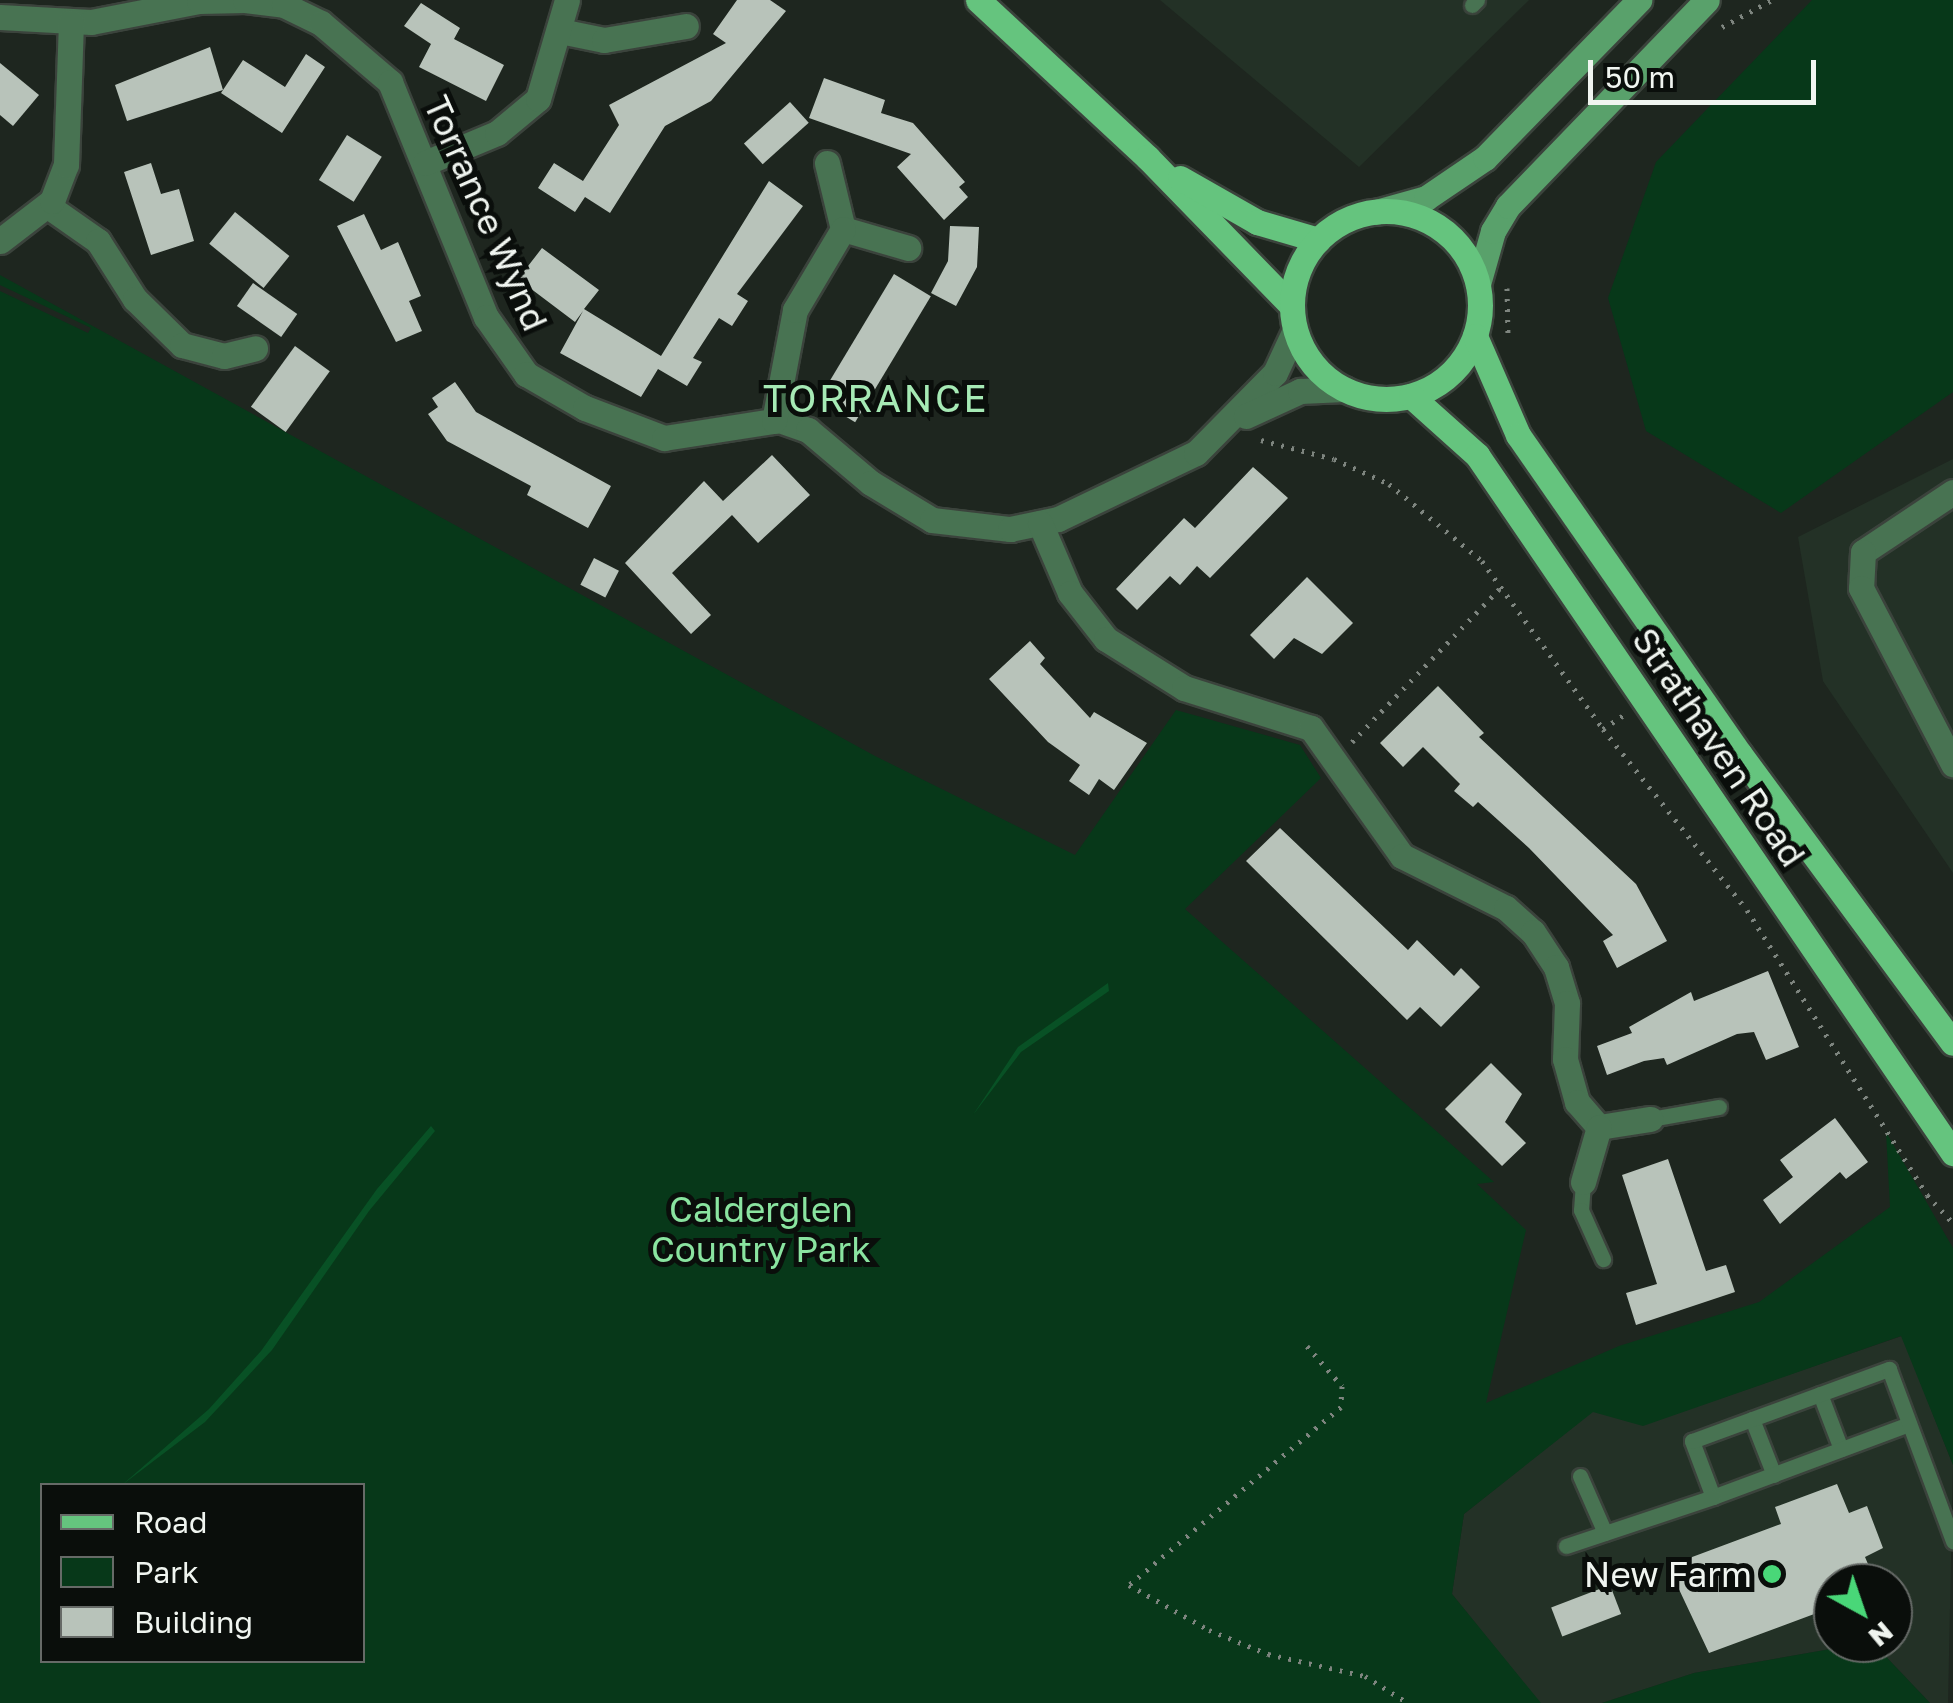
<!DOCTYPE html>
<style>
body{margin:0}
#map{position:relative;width:1953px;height:1703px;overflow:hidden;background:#1e261f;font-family:"Golos Text",sans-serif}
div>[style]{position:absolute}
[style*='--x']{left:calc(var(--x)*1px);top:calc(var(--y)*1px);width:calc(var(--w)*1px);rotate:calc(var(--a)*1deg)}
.built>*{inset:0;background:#233126}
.green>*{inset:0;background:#073819}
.water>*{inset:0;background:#085125}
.building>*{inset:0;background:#b8c3ba;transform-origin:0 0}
.path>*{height:5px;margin-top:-2.5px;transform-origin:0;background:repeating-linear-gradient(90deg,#7e857f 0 2.5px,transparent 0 10.5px)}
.roads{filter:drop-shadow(2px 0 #3b433c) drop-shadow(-2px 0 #3b433c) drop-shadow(0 2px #3b433c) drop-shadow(0 -2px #3b433c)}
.lane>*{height:15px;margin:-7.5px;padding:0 7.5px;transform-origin:7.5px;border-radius:7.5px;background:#487352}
.street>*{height:25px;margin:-12.5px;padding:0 12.5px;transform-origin:12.5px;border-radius:12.5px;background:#487352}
.secondary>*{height:25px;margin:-12.5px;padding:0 12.5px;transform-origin:12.5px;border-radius:12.5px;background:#59a16b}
.primary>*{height:25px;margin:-12.5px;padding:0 12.5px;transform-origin:12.5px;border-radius:12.5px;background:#65c47e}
.primary>.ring{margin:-12.5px;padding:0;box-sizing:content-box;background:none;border:25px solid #65c47e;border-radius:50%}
.dots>*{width:28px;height:28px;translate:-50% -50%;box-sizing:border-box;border:5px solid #0a0e0b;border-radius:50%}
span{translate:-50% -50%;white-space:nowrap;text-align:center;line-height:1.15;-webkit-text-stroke:10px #0a0e0b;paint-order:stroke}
.street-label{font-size:35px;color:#f0f5f0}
.park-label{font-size:35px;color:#8ae4a0}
.poi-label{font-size:35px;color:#f0f5f0}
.right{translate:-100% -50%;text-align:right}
.neighbourhood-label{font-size:38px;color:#a6eab5;letter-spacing:2.5px}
.legend{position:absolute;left:40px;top:1483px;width:325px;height:180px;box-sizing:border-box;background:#0a0e0b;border:2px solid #666a67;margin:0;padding:12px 18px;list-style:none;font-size:30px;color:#f0f5f0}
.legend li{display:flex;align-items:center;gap:20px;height:50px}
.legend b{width:50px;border:2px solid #666a67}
.north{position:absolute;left:1813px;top:1563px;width:100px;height:100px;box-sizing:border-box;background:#0a0e0b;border:2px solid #666a67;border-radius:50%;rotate:140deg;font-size:28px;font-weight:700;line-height:40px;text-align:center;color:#f0f5f0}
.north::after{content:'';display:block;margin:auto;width:35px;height:45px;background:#49d778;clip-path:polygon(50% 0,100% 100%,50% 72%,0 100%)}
.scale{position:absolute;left:1588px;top:60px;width:228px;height:45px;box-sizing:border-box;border:5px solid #f0f5f0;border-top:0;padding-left:12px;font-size:30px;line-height:35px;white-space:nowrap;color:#f0f5f0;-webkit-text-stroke:8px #0a0e0b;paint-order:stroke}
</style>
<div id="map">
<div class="built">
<i style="clip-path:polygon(1160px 0,1529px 0,1359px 167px)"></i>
<i style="clip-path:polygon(1953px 459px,1953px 873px,1823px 681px,1798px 537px)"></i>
<i style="clip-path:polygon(1902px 1336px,1953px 1465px,1948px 1703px,1930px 1703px,1873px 1643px,1893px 1643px,1893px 1583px,1833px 1583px,1833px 1643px,1865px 1643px,1694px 1673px,1602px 1703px,1540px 1703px,1452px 1594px,1464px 1514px,1593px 1411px,1643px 1425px)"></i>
</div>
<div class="green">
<i style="clip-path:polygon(1812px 0,1953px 0,1953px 392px,1781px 513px,1646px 431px,1608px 298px,1656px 162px)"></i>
<i style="clip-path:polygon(evenodd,0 275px,875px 756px,1075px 855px,1176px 710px,1300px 745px,1321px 778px,1185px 909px,1494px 1182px,1477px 1184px,1526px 1230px,1486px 1403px,1619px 1346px,1759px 1302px,1890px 1207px,1886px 1132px,1953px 1248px,1953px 1465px,1901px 1336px,1643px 1426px,1593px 1412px,1464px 1514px,1452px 1594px,1541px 1703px,0 1703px,0 291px,88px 333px,91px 328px,0 285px,0 275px,42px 1486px,362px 1486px,362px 1660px,42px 1660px,42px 1486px)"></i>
<i style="clip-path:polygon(1865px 1643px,1873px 1643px,1930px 1703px,1602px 1703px,1694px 1673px)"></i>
</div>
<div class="water">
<i style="clip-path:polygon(1108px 983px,1109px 991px,1021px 1052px,973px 1115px,1018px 1047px)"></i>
<i style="clip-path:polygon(431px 1126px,435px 1131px,369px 1211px,272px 1350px,205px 1422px,122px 1485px,209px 1409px,261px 1351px,377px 1189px)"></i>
</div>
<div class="building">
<i style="clip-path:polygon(737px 0,770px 0,786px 11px,711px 101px,665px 126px,610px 213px,585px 197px,575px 212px,538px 188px,554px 163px,583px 181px,619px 125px,609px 105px,726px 43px,713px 34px)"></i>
<i style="clip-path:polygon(421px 3px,460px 28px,454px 39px,504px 65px,486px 101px,419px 67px,431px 44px,404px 26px)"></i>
<i style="clip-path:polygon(210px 47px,223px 90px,127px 121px,115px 85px)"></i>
<i style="clip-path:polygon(306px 54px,325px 67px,282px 133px,221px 93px,243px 60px,285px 87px)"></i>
<i style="clip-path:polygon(0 63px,39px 95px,13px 126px,0 115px)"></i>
<i style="clip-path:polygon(824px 78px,885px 100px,881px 113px,913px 123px,965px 182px,959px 187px,968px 197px,944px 220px,897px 167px,911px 154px,809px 118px)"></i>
<i style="left:790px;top:102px;width:28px;height:62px;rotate:48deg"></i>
<i style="left:347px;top:135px;width:41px;height:53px;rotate:32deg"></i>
<i style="clip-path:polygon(151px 163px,161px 194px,179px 189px,194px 241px,151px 255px,124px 172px)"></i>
<i style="clip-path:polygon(769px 181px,803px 206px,737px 294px,748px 301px,732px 326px,719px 318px,693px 358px,702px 362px,687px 386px,658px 369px,641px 397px,560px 353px,583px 311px,575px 322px,518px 279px,542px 248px,599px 290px,584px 309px,661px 356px)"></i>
<i style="left:235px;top:212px;width:70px;height:41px;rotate:39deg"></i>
<i style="clip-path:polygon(364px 214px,381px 250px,398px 242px,421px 296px,409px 301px,422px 331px,396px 342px,337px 226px)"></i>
<i style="clip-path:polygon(950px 226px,979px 227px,977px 267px,956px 306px,931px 293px,948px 261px)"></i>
<i style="left:894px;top:274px;width:43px;height:147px;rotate:31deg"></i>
<i style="left:253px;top:283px;width:54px;height:28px;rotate:35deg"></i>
<i style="left:295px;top:346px;width:43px;height:75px;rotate:36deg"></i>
<i style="clip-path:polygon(455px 382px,476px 412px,611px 486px,588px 528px,527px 495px,531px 486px,447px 441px,428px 414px,438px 407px,432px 398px)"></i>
<i style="clip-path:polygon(772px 455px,810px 495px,758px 543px,732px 515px,672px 573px,711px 615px,691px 634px,625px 563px,704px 481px,723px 501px)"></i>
<i style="clip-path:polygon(1253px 467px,1288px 498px,1210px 578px,1197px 566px,1180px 585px,1170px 576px,1137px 610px,1116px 589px,1184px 518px,1195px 528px)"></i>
<i style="left:594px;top:558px;width:28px;height:30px;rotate:27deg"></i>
<i style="clip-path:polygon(1307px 577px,1353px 623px,1322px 654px,1294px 638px,1274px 659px,1250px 635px)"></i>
<i style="clip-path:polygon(1030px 641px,1045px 658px,1040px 664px,1090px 718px,1094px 712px,1147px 743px,1114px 790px,1099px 779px,1089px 795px,1069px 781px,1080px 765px,1048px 742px,989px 679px)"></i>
<i style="clip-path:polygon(1438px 686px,1484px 733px,1479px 737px,1636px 884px,1667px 941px,1617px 968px,1603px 941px,1613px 935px,1529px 848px,1478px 802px,1473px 807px,1454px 791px,1460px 784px,1423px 747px,1403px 767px,1380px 743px)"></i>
<i style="clip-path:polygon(1280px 828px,1408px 950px,1417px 940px,1454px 976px,1461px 968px,1480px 987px,1441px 1027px,1420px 1007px,1407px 1020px,1246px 861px)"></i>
<i style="clip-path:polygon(1768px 971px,1799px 1047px,1766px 1060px,1754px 1032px,1737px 1034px,1667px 1065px,1664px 1058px,1644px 1061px,1607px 1075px,1597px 1046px,1632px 1033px,1629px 1027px,1691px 992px,1694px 1001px)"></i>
<i style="clip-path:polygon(1491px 1063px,1522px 1094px,1505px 1122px,1526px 1143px,1502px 1166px,1445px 1109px)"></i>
<i style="clip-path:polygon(1835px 1118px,1868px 1162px,1846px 1179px,1840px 1172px,1780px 1224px,1763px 1200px,1793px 1177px,1780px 1160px)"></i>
<i style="clip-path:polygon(1668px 1159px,1706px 1271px,1726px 1265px,1735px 1292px,1636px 1325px,1626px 1293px,1657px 1284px,1622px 1175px)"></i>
<i style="clip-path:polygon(1837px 1484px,1849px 1513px,1867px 1506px,1883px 1548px,1865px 1557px,1876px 1583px,1833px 1583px,1833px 1607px,1709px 1653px,1668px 1566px,1781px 1524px,1775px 1507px)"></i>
<i style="left:1610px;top:1585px;width:31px;height:63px;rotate:69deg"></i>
</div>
<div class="path">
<i style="--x:1722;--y:27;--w:57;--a:-28.4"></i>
<i style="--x:1507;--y:288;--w:49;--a:88.8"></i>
<i style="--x:1261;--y:440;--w:75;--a:14.6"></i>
<i style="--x:1334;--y:459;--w:60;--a:24.4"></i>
<i style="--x:1389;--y:484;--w:121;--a:39.6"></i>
<i style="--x:1482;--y:561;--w:207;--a:54.2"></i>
<i style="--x:1603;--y:729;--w:231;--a:51.5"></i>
<i style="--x:1747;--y:910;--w:337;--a:57.7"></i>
<i style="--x:1927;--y:1195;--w:38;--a:47"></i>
<i style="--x:1603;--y:729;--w:27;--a:-34"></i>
<i style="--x:1352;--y:742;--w:216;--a:-46.1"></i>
<i style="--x:1307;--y:1346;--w:53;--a:48.8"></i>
<i style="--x:1342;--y:1386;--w:21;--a:93"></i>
<i style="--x:1341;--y:1407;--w:277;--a:140"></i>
<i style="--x:1129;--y:1585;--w:92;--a:29.4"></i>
<i style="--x:1209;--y:1630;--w:64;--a:22.1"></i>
<i style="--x:1268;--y:1654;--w:99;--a:12.8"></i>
<i style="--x:1365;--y:1676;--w:51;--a:32.1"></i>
</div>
<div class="roads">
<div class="lane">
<i style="--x:1472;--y:5;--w:7;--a:-45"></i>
<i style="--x:1650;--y:1119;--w:70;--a:-9.9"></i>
<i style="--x:1583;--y:1182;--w:28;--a:94"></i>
<i style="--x:1581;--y:1210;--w:54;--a:65.8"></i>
<i style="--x:1820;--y:1394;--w:59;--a:69.1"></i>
<i style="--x:1752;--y:1419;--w:60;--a:68.6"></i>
<i style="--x:1909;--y:1424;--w:209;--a:159.6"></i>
<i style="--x:1713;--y:1497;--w:60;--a:-110.6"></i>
<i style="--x:1692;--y:1441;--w:210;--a:-20.1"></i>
<i style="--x:1889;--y:1369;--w:184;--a:69.6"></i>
<i style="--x:1580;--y:1476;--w:62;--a:66.3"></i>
<i style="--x:1566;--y:1546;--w:155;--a:-18.4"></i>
</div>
<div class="street">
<i style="--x:0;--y:17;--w:91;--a:3.1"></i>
<i style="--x:91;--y:22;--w:110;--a:-11"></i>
<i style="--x:199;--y:1;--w:46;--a:-1.2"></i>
<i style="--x:245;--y:0;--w:39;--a:7"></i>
<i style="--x:284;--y:5;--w:41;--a:25.9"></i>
<i style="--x:321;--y:23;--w:91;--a:40.5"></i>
<i style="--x:390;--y:82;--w:254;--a:67.8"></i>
<i style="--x:486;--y:317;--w:70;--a:54.9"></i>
<i style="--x:526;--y:374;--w:68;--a:30"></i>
<i style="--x:585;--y:408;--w:85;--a:20.8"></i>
<i style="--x:664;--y:438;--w:116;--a:-8.9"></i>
<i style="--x:779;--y:420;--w:31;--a:19"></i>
<i style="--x:808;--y:430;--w:82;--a:40.1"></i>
<i style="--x:871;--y:483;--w:71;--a:31.2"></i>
<i style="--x:932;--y:520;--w:79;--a:6.6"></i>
<i style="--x:1010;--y:529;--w:49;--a:-11.8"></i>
<i style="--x:1058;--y:519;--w:153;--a:-25.6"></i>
<i style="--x:1196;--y:453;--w:112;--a:-45.4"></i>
<i style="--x:1275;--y:373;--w:47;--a:-65.1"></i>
<i style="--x:560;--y:31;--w:45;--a:11.6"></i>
<i style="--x:604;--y:40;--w:83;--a:-9.7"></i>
<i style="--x:425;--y:163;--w:78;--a:-22.6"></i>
<i style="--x:497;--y:133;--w:53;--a:-39.7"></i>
<i style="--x:538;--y:99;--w:103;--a:-73.7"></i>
<i style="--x:827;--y:163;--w:68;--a:76.4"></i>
<i style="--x:843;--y:229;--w:68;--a:16.3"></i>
<i style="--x:48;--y:206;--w:61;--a:35"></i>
<i style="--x:98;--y:241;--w:69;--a:57.5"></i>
<i style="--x:135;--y:299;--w:66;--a:44.4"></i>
<i style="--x:182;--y:345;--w:43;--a:14.7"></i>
<i style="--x:224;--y:356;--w:32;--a:-14"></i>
<i style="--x:0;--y:241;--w:66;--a:-37.6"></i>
<i style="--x:52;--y:201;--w:39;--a:-69"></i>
<i style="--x:66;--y:165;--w:143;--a:-88"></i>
<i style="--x:1246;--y:416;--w:60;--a:-24.8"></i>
<i style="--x:1300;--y:391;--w:44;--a:-2.6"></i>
<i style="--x:774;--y:421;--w:113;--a:-79.3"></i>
<i style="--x:795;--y:310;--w:94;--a:-59.3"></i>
<i style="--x:1953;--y:492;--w:108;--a:146.3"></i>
<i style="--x:1863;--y:552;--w:36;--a:93"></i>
<i style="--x:1861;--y:588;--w:199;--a:62.4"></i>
<i style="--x:1040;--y:523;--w:76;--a:66.8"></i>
<i style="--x:1070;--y:593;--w:58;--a:52"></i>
<i style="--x:1106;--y:639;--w:92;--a:32.1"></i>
<i style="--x:1184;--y:688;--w:133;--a:17.5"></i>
<i style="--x:1311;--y:728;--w:157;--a:54.6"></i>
<i style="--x:1402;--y:856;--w:116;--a:26.6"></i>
<i style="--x:1506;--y:908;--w:36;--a:42"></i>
<i style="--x:1533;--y:932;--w:42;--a:56.7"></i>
<i style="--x:1556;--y:967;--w:38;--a:73"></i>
<i style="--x:1567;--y:1003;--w:56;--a:92"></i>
<i style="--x:1565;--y:1059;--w:45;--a:74.4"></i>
<i style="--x:1577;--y:1102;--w:33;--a:49"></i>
<i style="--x:1599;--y:1127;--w:52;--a:-8.9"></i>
<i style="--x:1583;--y:1182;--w:57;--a:-73.8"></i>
</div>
<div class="secondary">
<i style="--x:1376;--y:212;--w:52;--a:-15.6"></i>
<i style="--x:1426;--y:198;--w:71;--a:-34.1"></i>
<i style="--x:1485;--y:158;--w:221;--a:-45.7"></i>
<i style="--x:1478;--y:284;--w:55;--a:-74.2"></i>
<i style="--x:1493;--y:231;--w:29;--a:-59"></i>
<i style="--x:1508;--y:206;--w:286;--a:-46"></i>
</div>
<div class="primary">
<i style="--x:978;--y:0;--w:231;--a:42.9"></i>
<i style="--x:1147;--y:157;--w:208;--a:45.8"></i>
<i style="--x:1180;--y:178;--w:89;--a:29.7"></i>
<i style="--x:1257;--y:222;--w:64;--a:16.4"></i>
<i class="ring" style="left:1292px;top:211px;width:163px;height:163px"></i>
<i style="--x:1475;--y:336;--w:108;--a:66.5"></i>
<i style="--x:1518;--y:435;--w:387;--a:55.2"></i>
<i style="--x:1739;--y:753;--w:360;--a:53.6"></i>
<i style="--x:1411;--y:396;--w:89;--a:41.8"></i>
<i style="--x:1477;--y:455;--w:845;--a:55.71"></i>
</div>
</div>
<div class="dots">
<i style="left:1772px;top:1574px;background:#49d778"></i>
</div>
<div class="street-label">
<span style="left:486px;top:213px;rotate:66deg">Torrance Wynd</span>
<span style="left:1719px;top:747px;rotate:56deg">Strathaven Road</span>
</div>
<div class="park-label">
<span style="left:761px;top:1229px">Calderglen<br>Country Park</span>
</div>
<div class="poi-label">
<span class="right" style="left:1752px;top:1574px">New Farm</span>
</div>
<div class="neighbourhood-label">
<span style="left:876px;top:398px">TORRANCE</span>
</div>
<ul class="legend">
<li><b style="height:12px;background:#65c47e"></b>Road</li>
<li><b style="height:28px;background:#073819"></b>Park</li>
<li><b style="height:28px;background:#b8c3ba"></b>Building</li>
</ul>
<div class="north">N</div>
<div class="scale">50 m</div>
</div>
